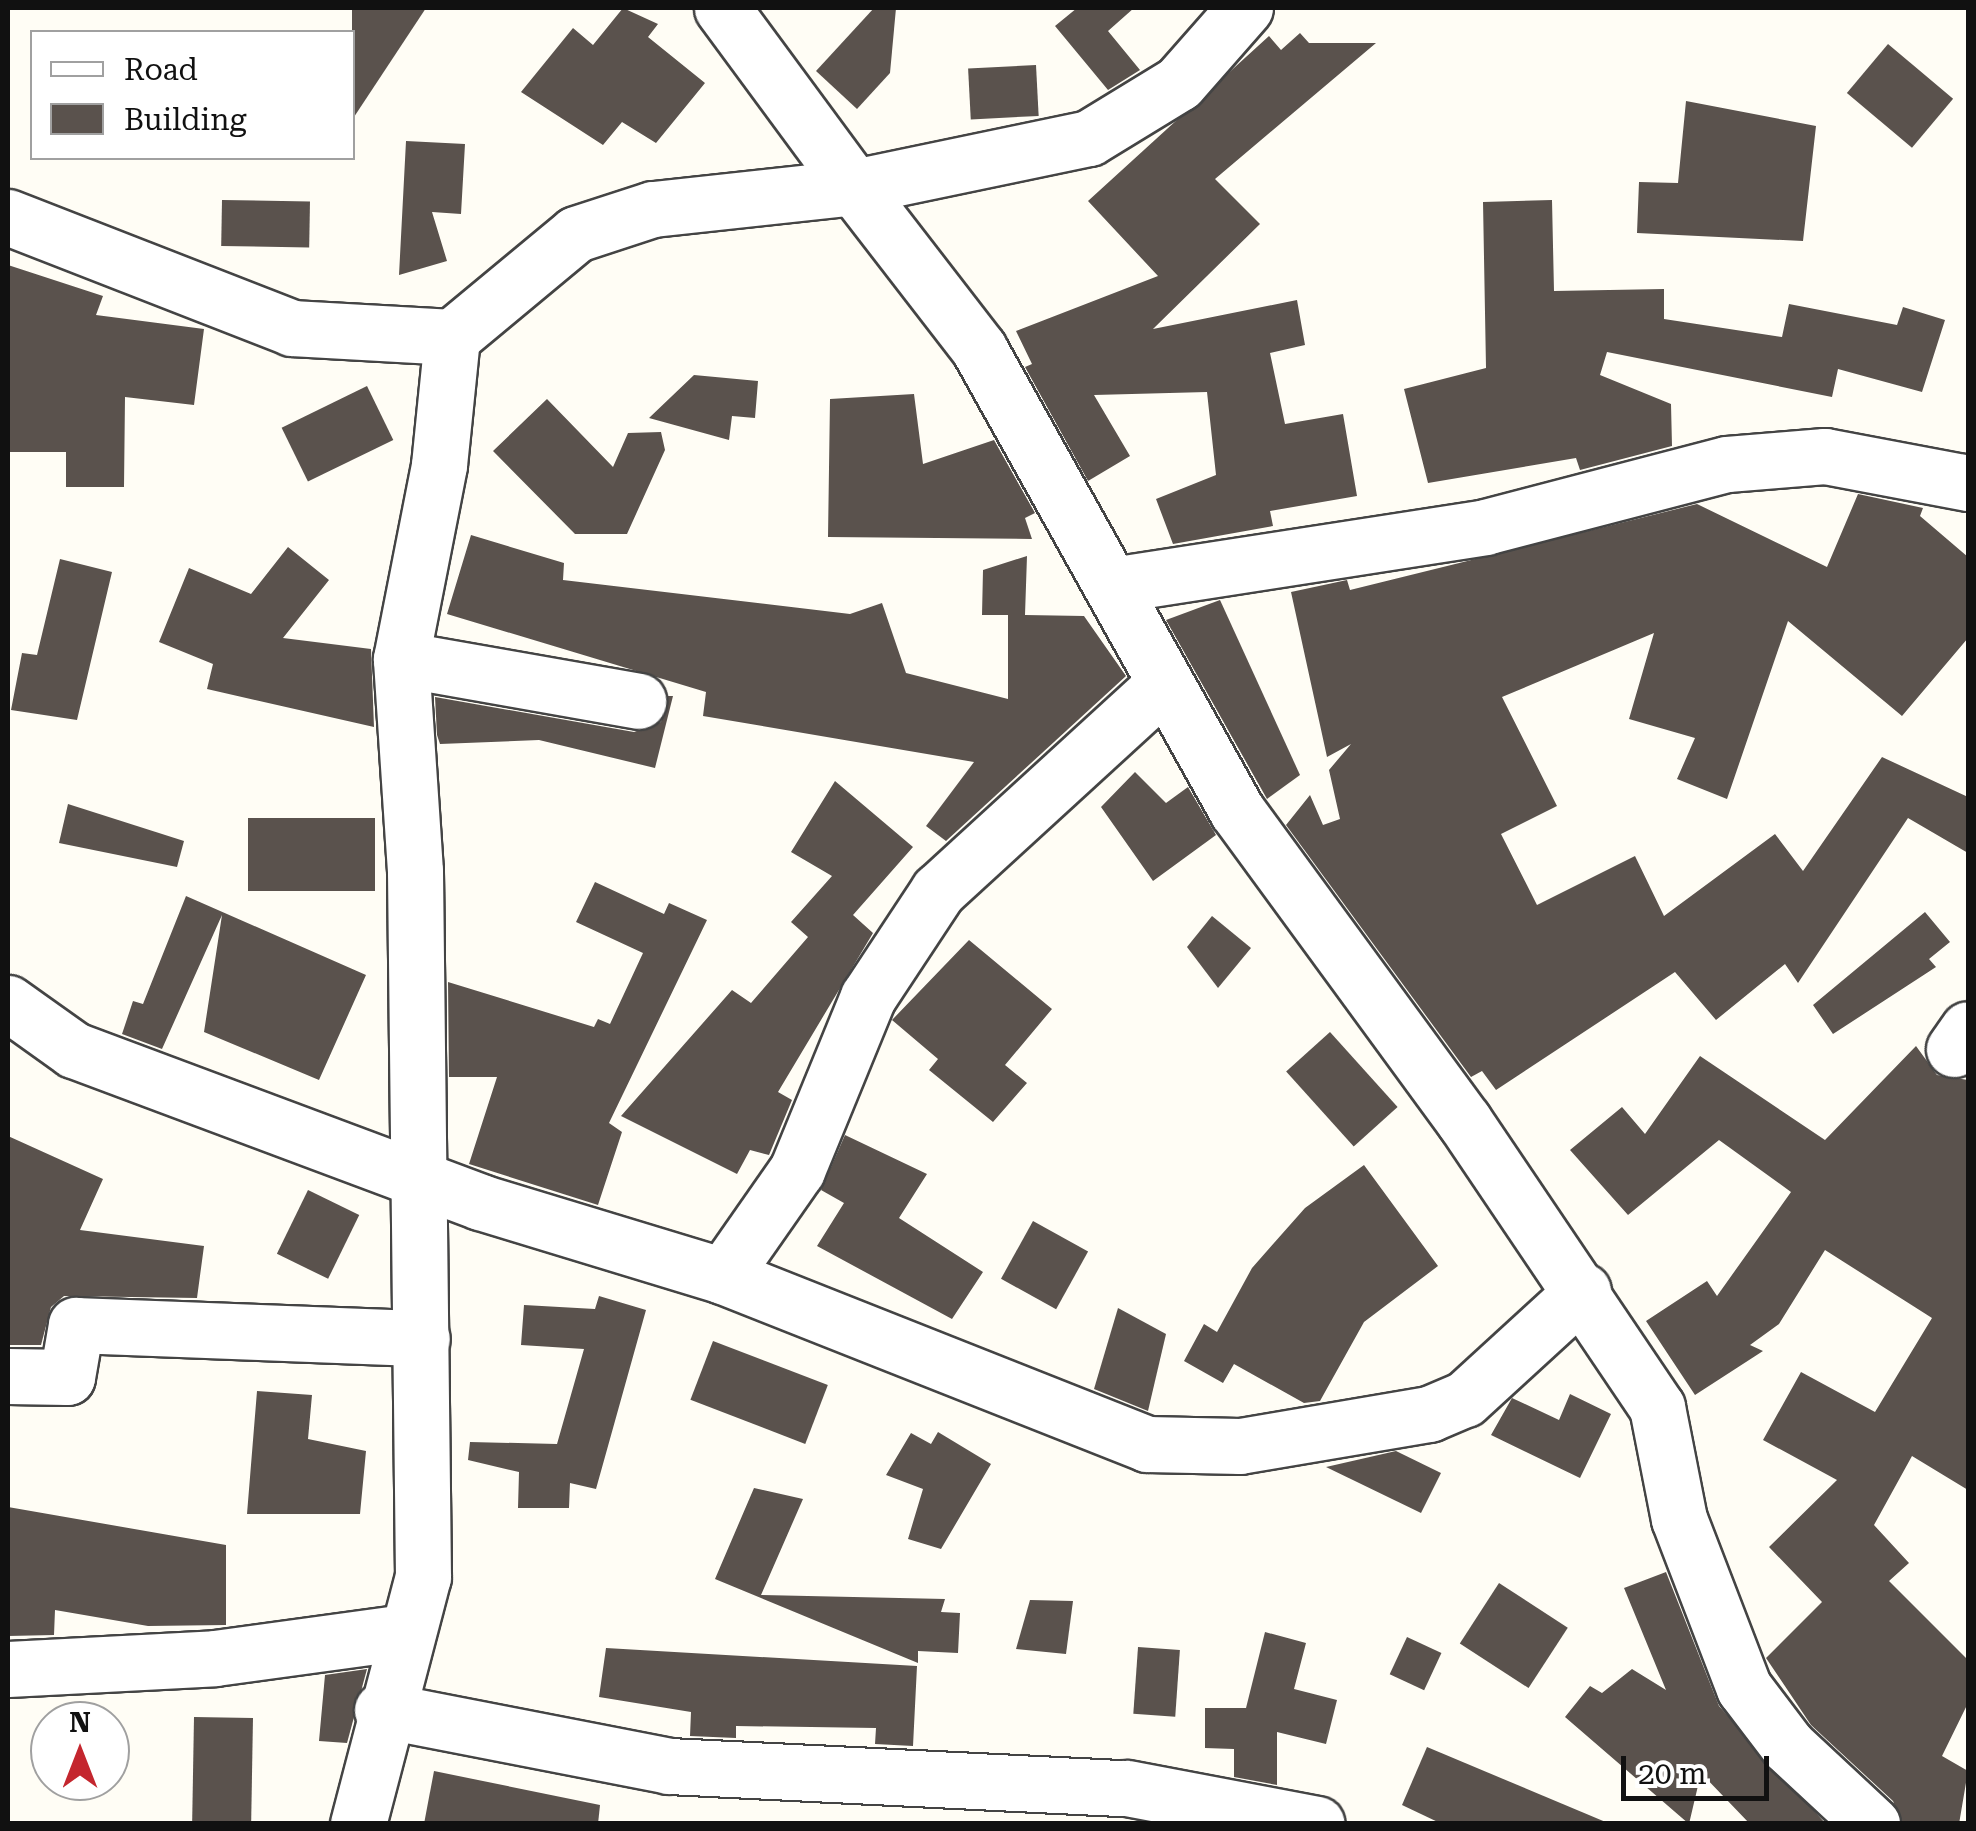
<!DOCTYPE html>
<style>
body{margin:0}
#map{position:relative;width:1976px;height:1831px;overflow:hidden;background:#fffdf5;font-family:"Roboto Serif",serif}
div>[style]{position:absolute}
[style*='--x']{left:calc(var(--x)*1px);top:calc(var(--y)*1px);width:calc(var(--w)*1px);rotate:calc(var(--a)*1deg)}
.building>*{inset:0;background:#5a524d;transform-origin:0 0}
.roads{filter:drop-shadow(2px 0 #444) drop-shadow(-2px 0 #444) drop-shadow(0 2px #444) drop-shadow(0 -2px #444)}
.street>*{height:55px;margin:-27.5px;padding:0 27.5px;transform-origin:27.5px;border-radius:27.5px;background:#fff}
span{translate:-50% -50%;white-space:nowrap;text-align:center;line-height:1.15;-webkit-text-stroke:10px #fff;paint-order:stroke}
.frame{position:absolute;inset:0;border:10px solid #111;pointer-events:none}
.legend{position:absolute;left:30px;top:30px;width:325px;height:130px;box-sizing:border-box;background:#fff;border:2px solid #a0a0a0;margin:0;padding:12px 18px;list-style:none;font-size:30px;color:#111}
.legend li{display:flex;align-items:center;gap:20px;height:50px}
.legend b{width:50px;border:2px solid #a0a0a0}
.north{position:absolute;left:30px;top:1701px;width:100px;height:100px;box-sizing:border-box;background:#fff;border:2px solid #a0a0a0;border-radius:50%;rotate:0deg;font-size:28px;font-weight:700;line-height:40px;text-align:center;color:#111}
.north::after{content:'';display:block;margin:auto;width:35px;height:45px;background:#c4262e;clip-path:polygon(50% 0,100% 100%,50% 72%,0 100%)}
.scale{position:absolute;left:1621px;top:1756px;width:148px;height:45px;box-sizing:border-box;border:5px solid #111;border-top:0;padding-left:12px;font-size:30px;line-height:35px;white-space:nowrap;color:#111;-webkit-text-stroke:8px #fff;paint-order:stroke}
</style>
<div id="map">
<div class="building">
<i style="clip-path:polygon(352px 8px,426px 8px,352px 120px)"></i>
<i style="clip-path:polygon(623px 8px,658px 24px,648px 37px,705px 83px,656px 143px,622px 122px,603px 145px,521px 92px,573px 28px,593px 45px)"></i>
<i style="clip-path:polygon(874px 8px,896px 8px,890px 73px,857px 109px,816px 71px)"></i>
<i style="clip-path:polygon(1077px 8px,1134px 8px,1108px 31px,1140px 70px,1108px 90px,1055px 26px)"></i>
<i style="clip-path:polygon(1300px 33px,1309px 43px,1376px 43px,1215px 179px,1260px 224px,1153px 329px,1297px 300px,1305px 345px,1270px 353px,1285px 424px,1343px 414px,1357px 496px,1270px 511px,1273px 526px,1173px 544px,1156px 499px,1216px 475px,1207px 392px,1094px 395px,1130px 456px,1088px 481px,1025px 367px,1032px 364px,1016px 331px,1158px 276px,1088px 201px,1269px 36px,1281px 50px)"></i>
<i style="left:1888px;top:44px;width:85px;height:64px;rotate:40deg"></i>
<i style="left:1036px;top:65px;width:51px;height:68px;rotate:87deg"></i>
<i style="clip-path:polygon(1686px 101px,1816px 126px,1803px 241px,1637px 233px,1639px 182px,1678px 183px)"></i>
<i style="clip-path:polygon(406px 141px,465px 144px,461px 214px,432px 212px,447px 261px,399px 275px)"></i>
<i style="left:222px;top:200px;width:88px;height:46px;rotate:1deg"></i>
<i style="clip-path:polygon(1552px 200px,1554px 291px,1664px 289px,1664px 319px,1782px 337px,1789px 304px,1897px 325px,1903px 307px,1945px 320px,1922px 392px,1838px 369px,1832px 397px,1607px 352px,1600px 375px,1671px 404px,1672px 446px,1580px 470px,1576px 458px,1428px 483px,1404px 389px,1486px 368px,1483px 202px)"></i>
<i style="clip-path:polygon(8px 265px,103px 296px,96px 315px,204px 329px,194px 405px,125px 397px,124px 487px,66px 487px,66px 452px,8px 452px)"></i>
<i style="clip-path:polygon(694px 375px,758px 381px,755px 418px,732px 416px,729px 440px,649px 418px)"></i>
<i style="left:367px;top:386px;width:60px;height:95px;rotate:64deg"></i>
<i style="clip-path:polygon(914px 394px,923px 464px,994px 440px,1035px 513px,1025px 518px,1032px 539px,828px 537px,830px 399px)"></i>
<i style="clip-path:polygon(547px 399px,613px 467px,628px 433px,661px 432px,665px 450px,627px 534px,575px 534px,493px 451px)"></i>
<i style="clip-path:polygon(1858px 494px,1923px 508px,1920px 516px,1968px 557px,1968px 638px,1902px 716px,1788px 621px,1727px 799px,1677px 779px,1695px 738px,1629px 719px,1654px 633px,1502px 697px,1557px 806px,1501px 834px,1537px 905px,1635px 856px,1664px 916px,1775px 834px,1803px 871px,1882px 757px,1968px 797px,1968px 853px,1908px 818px,1798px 983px,1785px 964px,1716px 1020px,1675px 972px,1496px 1090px,1482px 1071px,1471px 1077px,1286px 825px,1310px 795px,1323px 825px,1340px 819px,1329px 770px,1351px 744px,1327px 757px,1291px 592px,1347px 580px,1350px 590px,1697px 504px,1827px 567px)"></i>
<i style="clip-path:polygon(471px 535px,564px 563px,563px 580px,850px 614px,882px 603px,906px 673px,1008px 699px,1008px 615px,982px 615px,983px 570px,1027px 556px,1025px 615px,1084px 616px,1126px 676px,946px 841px,926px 826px,974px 762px,703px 716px,706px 692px,447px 614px)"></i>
<i style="clip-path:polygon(288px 547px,329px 580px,283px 638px,371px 649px,374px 727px,207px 689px,213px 664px,159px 642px,189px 568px,251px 594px)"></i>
<i style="clip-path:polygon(60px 559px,112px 572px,77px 720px,11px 710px,22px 653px,37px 655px)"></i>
<i style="clip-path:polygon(1220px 600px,1300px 775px,1267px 799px,1166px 620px)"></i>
<i style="clip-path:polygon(668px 696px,673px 696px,655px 768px,539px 740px,440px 744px,437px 735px,435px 697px,634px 732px,661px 722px)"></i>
<i style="clip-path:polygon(1135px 772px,1166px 803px,1188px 787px,1216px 835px,1153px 881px,1101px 807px)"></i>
<i style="clip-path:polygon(835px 781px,913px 847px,853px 915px,873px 933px,778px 1092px,792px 1100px,769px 1155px,750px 1150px,737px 1174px,621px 1116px,732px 990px,751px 1003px,808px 937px,791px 922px,832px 876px,791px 852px)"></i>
<i style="clip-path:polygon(68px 804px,184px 841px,177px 867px,59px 843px)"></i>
<i style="left:375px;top:818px;width:73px;height:127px;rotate:90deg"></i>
<i style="clip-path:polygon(595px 882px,664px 914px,669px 903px,707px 920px,609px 1123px,622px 1132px,598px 1205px,469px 1164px,497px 1077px,449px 1077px,448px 982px,594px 1027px,598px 1019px,610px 1024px,643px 953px,576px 922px)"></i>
<i style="clip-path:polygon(186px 896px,366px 975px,319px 1080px,204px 1032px,222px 915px,162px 1049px,122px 1034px,133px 1001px,143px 1004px)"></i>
<i style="clip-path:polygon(1925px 912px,1950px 942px,1929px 959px,1936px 967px,1833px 1034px,1813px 1005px)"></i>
<i style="clip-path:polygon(1212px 916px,1251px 948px,1218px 988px,1187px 947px)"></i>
<i style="clip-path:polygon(969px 940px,1052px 1009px,1005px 1065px,1027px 1083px,993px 1122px,929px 1070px,938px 1059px,892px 1020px)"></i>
<i style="left:1330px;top:1032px;width:101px;height:59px;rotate:48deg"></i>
<i style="clip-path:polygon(1916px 1046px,1937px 1075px,1968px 1080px,1968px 1490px,1912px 1456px,1874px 1525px,1909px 1563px,1889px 1581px,1968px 1660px,1968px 1703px,1942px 1756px,1968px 1771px,1959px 1824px,1902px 1824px,1893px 1801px,1811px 1725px,1766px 1658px,1822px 1602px,1769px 1547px,1837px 1480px,1763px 1440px,1801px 1372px,1875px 1412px,1932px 1318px,1825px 1250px,1779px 1324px,1750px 1345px,1763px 1351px,1695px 1395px,1646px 1321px,1707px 1281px,1717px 1296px,1791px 1192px,1719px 1140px,1628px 1215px,1570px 1150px,1622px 1107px,1645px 1134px,1700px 1056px,1825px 1140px)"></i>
<i style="clip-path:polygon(845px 1135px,927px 1174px,899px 1218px,983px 1272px,952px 1319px,817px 1246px,844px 1203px,821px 1190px)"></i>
<i style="clip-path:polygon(8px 1136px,103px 1179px,80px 1230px,204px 1246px,197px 1298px,64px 1296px,51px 1307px,41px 1345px,8px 1345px)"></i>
<i style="clip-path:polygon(1364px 1165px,1438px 1266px,1364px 1322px,1320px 1401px,1304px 1403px,1234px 1364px,1223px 1383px,1184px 1361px,1204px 1324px,1217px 1332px,1252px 1268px,1305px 1208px)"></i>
<i style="left:308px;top:1190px;width:57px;height:71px;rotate:26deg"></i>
<i style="left:1033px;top:1221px;width:63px;height:66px;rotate:29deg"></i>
<i style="clip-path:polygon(599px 1296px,646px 1310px,596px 1489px,570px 1483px,569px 1508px,518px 1508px,519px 1472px,468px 1460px,470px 1442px,557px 1444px,584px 1349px,521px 1345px,524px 1305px,595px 1309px)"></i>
<i style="clip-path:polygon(1118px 1308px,1166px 1334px,1148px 1411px,1094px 1389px)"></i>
<i style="left:713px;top:1341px;width:123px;height:63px;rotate:21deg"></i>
<i style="clip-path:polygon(257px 1391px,312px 1395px,308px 1439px,366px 1451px,360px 1514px,247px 1514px)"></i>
<i style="clip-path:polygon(1570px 1394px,1611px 1414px,1580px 1478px,1491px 1435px,1512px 1398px,1559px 1420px)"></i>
<i style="clip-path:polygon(938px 1432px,991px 1464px,941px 1549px,908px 1539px,923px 1489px,886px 1475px,911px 1433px,931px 1444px)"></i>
<i style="clip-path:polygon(1396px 1451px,1441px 1473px,1421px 1513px,1326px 1467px)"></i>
<i style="clip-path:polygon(754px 1488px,803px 1499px,761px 1595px,945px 1599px,941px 1612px,960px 1613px,958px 1653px,918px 1651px,918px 1663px,715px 1579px)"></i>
<i style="clip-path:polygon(8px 1507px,226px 1545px,226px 1625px,148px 1626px,55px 1610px,54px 1635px,8px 1636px)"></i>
<i style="clip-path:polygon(1666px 1572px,1719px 1706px,1826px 1824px,1750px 1824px,1701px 1773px,1689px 1824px,1565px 1717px,1590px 1686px,1602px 1693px,1632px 1669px,1666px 1690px,1624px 1588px)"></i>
<i style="left:1499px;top:1583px;width:82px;height:72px;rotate:33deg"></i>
<i style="clip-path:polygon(1030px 1600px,1073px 1601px,1066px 1654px,1016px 1649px)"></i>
<i style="clip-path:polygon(1265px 1632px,1306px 1643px,1294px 1689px,1337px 1700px,1326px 1744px,1277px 1732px,1277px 1785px,1234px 1777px,1234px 1749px,1205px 1748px,1205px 1708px,1246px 1708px)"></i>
<i style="left:1407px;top:1637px;width:38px;height:41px;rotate:25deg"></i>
<i style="left:1138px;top:1647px;width:42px;height:67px;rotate:4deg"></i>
<i style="clip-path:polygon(606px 1648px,917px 1666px,913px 1746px,875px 1744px,876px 1728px,736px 1726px,736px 1738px,690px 1736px,691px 1712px,599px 1697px)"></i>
<i style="clip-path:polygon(367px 1669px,347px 1743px,319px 1741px,325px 1675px)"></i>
<i style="left:194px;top:1717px;width:59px;height:107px;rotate:1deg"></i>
<i style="clip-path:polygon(1427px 1747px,1608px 1823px,1608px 1824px,1442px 1824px,1402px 1805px)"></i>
<i style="clip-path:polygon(434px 1771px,600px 1805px,598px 1824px,424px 1824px)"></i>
</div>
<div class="roads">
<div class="street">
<i style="--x:722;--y:8;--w:222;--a:53.6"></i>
<i style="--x:854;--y:187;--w:240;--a:-11.8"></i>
<i style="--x:1089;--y:138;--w:105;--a:-31.4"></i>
<i style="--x:1179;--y:83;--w:100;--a:-48.7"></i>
<i style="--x:8;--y:217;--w:305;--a:21.3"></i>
<i style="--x:292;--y:328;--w:160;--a:3.2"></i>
<i style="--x:1112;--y:585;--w:377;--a:-8.8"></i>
<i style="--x:1485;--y:527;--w:250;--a:-14.6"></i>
<i style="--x:1727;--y:464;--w:98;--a:-4.7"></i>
<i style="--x:1825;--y:456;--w:146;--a:10.7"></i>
<i style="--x:401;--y:659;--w:241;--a:10"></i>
<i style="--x:8;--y:1003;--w:81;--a:35.5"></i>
<i style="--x:74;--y:1050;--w:434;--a:20.5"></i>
<i style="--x:480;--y:1202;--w:254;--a:16.9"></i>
<i style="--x:723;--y:1276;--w:456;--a:21.6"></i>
<i style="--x:1147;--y:1444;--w:93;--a:1.2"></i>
<i style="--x:1240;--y:1446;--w:192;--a:-9.6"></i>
<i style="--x:1429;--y:1414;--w:39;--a:-23"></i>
<i style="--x:1465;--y:1399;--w:160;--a:-42.5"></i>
<i style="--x:1954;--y:1049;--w:24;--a:-55"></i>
<i style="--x:723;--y:1276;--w:129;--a:-55.1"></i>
<i style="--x:797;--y:1170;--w:187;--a:-67.7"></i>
<i style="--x:868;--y:997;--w:127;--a:-56.6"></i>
<i style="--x:938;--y:891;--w:306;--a:-42.5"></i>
<i style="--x:8;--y:1376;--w:59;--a:1"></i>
<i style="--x:67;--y:1377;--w:53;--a:-80.2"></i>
<i style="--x:76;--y:1325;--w:346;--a:2.2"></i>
<i style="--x:8;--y:1669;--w:207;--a:-3"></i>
<i style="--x:215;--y:1658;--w:192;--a:-7.8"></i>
<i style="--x:382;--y:1710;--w:292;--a:11"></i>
<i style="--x:669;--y:1766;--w:459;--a:2.8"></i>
<i style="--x:1127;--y:1788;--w:193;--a:10.7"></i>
<i style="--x:358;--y:1824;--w:255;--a:-75.3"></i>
<i style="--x:423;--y:1577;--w:706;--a:-90.65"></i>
<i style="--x:415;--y:871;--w:212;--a:-93.8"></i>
<i style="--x:401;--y:659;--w:198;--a:-78.9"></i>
<i style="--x:439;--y:465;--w:129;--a:-84.2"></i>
<i style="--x:452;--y:337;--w:161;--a:-39.7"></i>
<i style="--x:576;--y:234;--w:81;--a:-18"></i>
<i style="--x:653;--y:209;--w:202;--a:-6.2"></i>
<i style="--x:854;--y:187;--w:205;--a:52.3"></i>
<i style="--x:979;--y:349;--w:529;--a:60.82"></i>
<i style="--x:1237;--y:811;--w:384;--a:53.8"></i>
<i style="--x:1464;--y:1121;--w:345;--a:56"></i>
<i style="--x:1657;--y:1407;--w:114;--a:78.9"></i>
<i style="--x:1679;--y:1519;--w:181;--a:69"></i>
<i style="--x:1744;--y:1688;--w:73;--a:52.8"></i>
<i style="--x:1788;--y:1746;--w:115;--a:42.9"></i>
</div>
</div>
<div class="frame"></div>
<ul class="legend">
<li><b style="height:12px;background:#fff"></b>Road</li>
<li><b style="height:28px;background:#5a524d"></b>Building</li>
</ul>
<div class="north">N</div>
<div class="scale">20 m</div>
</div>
